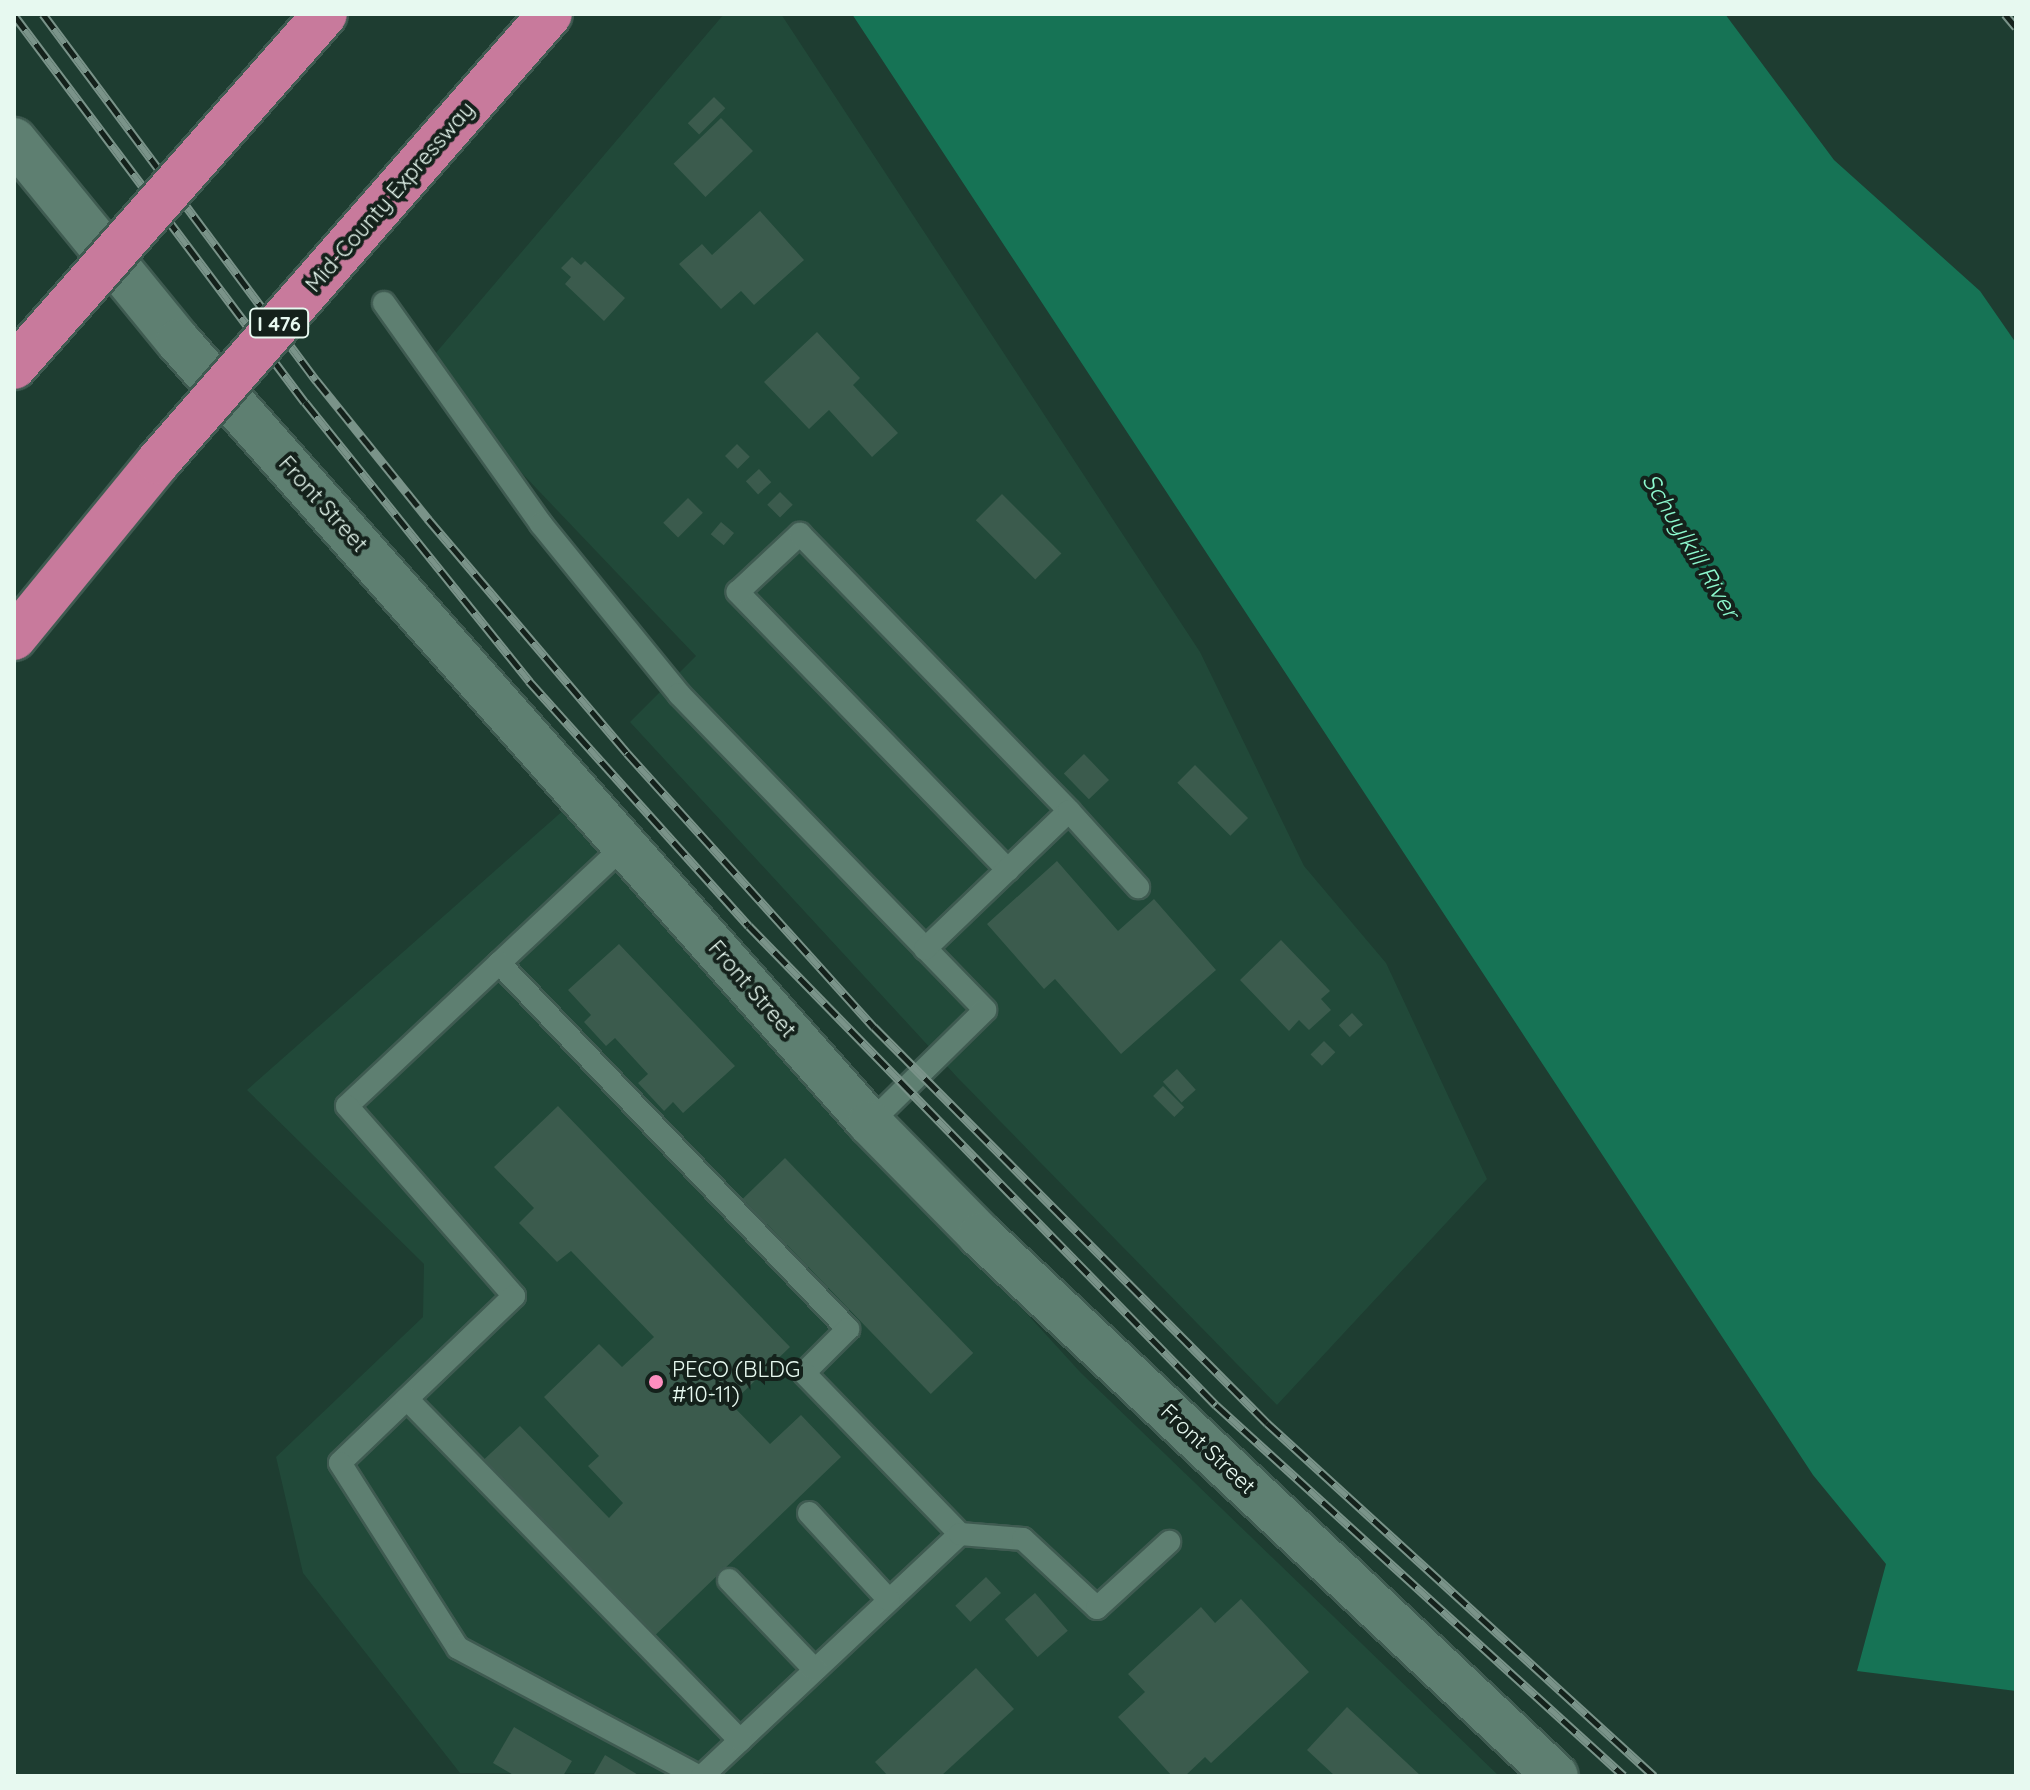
<!DOCTYPE html>
<style>
body{margin:0}
#map{position:relative;width:2030px;height:1790px;overflow:hidden;background:#1e3d31;font-family:Quicksand,sans-serif}
div>[style]{position:absolute}
[style*='--x']{left:calc(var(--x)*1px);top:calc(var(--y)*1px);width:calc(var(--w)*1px);rotate:calc(var(--a)*1deg)}
.built>*{inset:0;background:#214939}
.water>*{inset:0;background:#167355}
.building>*{inset:0;background:#3b5b4d;transform-origin:0 0}
.roads{filter:drop-shadow(2px 0 #3f5b51) drop-shadow(-2px 0 #3f5b51) drop-shadow(0 2px #3f5b51) drop-shadow(0 -2px #3f5b51)}
.lane>*{height:22px;margin:-11px;padding:0 11px;transform-origin:11px;border-radius:11px;background:#5e7f71}
.secondary>*{height:44px;margin:-22px;padding:0 22px;transform-origin:22px;border-radius:22px;background:#5e7f71}
.rail>*{height:9px;margin-top:-4.5px;transform-origin:0;background:repeating-linear-gradient(90deg,#14211b 0 18px,#7a9389 0 36px);box-sizing:border-box;border-block:2px solid #7a9389}
.bridges{filter:drop-shadow(2px 0 #3f5b51) drop-shadow(-2px 0 #3f5b51) drop-shadow(0 2px #3f5b51) drop-shadow(0 -2px #3f5b51)}
.highway-bridge>*{height:44px;margin:-22px;padding:0 22px;transform-origin:22px;border-radius:22px;background:#c87a9c}
.dots>*{width:22px;height:22px;translate:-50% -50%;box-sizing:border-box;border:4px solid #14211b;border-radius:50%}
span{translate:-50% -50%;white-space:nowrap;text-align:center;line-height:1.15;-webkit-text-stroke:8px #14211b;paint-order:stroke}
.shield-label span{padding:2px 6px;background:#14211b;border:2px solid;border-radius:6px;-webkit-text-stroke-width:0}
.shield-label{font-size:20px;color:#e7f9f0;font-weight:700}
.street-label{font-size:22px;color:#e7f9f0}
.poi-label{font-size:22px;color:#e7f9f0}
.left{translate:0 -50%;text-align:left}
.water-label{font-size:24px;color:#8dfacf;font-style:italic}
.frame{position:absolute;inset:0;border:16px solid #e7f9f0;pointer-events:none}
</style>
<div id="map">
<div class="built">
<i style="clip-path:polygon(724px 14px,781px 14px,1200px 652px,1304px 866px,1386px 963px,1487px 1179px,1277px 1405px,957px 1077px,630px 722px,696px 656px,477px 426px,435px 354px)"></i>
<i style="clip-path:polygon(566px 808px,1081px 1373px,1499px 1776px,460px 1773px,303px 1573px,276px 1457px,423px 1317px,424px 1264px,247px 1090px)"></i>
</div>
<div class="water">
<i style="clip-path:polygon(852px 14px,1725px 14px,1834px 160px,1980px 291px,2016px 343px,2016px 1691px,1857px 1671px,1886px 1564px,1813px 1475px)"></i>
</div>
<div class="building">
<i style="left:714px;top:97px;width:16px;height:37px;rotate:45deg"></i>
<i style="left:721px;top:118px;width:46px;height:66px;rotate:46deg"></i>
<i style="clip-path:polygon(760px 211px,804px 260px,754px 305px,741px 291px,721px 309px,679px 264px,702px 244px,712px 255px)"></i>
<i style="clip-path:polygon(572px 257px,581px 265px,585px 261px,625px 298px,604px 321px,565px 284px,571px 277px,561px 268px)"></i>
<i style="clip-path:polygon(817px 332px,860px 378px,853px 385px,898px 433px,872px 457px,829px 410px,809px 429px,764px 382px)"></i>
<i style="left:737px;top:444px;width:18px;height:17px;rotate:45deg"></i>
<i style="left:759px;top:469px;width:18px;height:18px;rotate:47deg"></i>
<i style="left:780px;top:492px;width:18px;height:18px;rotate:45deg"></i>
<i style="left:1002px;top:494px;width:84px;height:37px;rotate:45deg"></i>
<i style="left:688px;top:498px;width:21px;height:35px;rotate:45deg"></i>
<i style="left:721px;top:522px;width:17px;height:16px;rotate:40deg"></i>
<i style="left:1084px;top:754px;width:36px;height:28px;rotate:46deg"></i>
<i style="left:1195px;top:765px;width:75px;height:25px;rotate:45deg"></i>
<i style="clip-path:polygon(1057px 861px,1118px 931px,1154px 899px,1216px 970px,1121px 1054px,1055px 979px,1044px 989px,987px 924px)"></i>
<i style="clip-path:polygon(1281px 940px,1330px 991px,1321px 999px,1331px 1010px,1309px 1030px,1299px 1020px,1289px 1031px,1240px 980px)"></i>
<i style="clip-path:polygon(619px 944px,735px 1066px,683px 1113px,673px 1102px,664px 1111px,638px 1083px,648px 1074px,615px 1038px,606px 1046px,584px 1022px,591px 1015px,568px 990px)"></i>
<i style="left:1352px;top:1013px;width:16px;height:18px;rotate:47deg"></i>
<i style="left:1324px;top:1041px;width:16px;height:19px;rotate:45deg"></i>
<i style="left:1177px;top:1069px;width:28px;height:19px;rotate:48deg"></i>
<i style="left:1163px;top:1086px;width:30px;height:14px;rotate:45deg"></i>
<i style="clip-path:polygon(558px 1106px,790px 1347px,731px 1404px,770px 1444px,801px 1415px,841px 1457px,647px 1643px,477px 1466px,520px 1426px,609px 1518px,623px 1503px,588px 1466px,599px 1456px,544px 1397px,599px 1344px,622px 1367px,654px 1337px,571px 1251px,557px 1262px,519px 1223px,534px 1208px,494px 1167px)"></i>
<i style="left:785px;top:1158px;width:271px;height:59px;rotate:46deg"></i>
<i style="left:986px;top:1577px;width:22px;height:42px;rotate:47deg"></i>
<i style="left:1035px;top:1593px;width:50px;height:40px;rotate:49deg"></i>
<i style="clip-path:polygon(1241px 1599px,1309px 1672px,1211px 1763px,1205px 1757px,1185px 1776px,1172px 1776px,1118px 1717px,1145px 1692px,1128px 1674px,1201px 1607px,1215px 1623px)"></i>
<i style="clip-path:polygon(976px 1668px,1014px 1709px,941px 1776px,888px 1776px,875px 1762px)"></i>
<i style="clip-path:polygon(1347px 1707px,1421px 1776px,1335px 1776px,1307px 1750px)"></i>
<i style="clip-path:polygon(514px 1727px,572px 1761px,563px 1776px,515px 1776px,493px 1763px)"></i>
<i style="clip-path:polygon(605px 1755px,640px 1776px,593px 1776px)"></i>
</div>
<div class="roads">
<div class="lane">
<i style="--x:384;--y:303;--w:271;--a:54.6"></i>
<i style="--x:541;--y:524;--w:219;--a:50.9"></i>
<i style="--x:679;--y:694;--w:440;--a:45.9"></i>
<i style="--x:985;--y:1010;--w:161;--a:135.5"></i>
<i style="--x:625;--y:845;--w:381;--a:136.8"></i>
<i style="--x:347;--y:1106;--w:253;--a:48.7"></i>
<i style="--x:514;--y:1296;--w:241;--a:136.2"></i>
<i style="--x:340;--y:1463;--w:219;--a:57.5"></i>
<i style="--x:458;--y:1648;--w:272;--a:28.1"></i>
<i style="--x:1008;--y:870;--w:388;--a:-134.2"></i>
<i style="--x:738;--y:592;--w:85;--a:-43.1"></i>
<i style="--x:800;--y:534;--w:386;--a:45.8"></i>
<i style="--x:925;--y:949;--w:199;--a:-43.8"></i>
<i style="--x:1069;--y:811;--w:103;--a:47.8"></i>
<i style="--x:499;--y:963;--w:506;--a:46.36"></i>
<i style="--x:848;--y:1329;--w:62;--a:135"></i>
<i style="--x:804;--y:1373;--w:224;--a:45.9"></i>
<i style="--x:960;--y:1534;--w:354;--a:136.8"></i>
<i style="--x:407;--y:1399;--w:477;--a:45.7"></i>
<i style="--x:809;--y:1513;--w:118;--a:47.4"></i>
<i style="--x:960;--y:1534;--w:63;--a:4.5"></i>
<i style="--x:1023;--y:1539;--w:101;--a:43"></i>
<i style="--x:1097;--y:1608;--w:98;--a:-42.5"></i>
<i style="--x:729;--y:1580;--w:124;--a:46.3"></i>
</div>
<div class="secondary">
<i style="--x:14;--y:140;--w:259;--a:50.8"></i>
<i style="--x:178;--y:341;--w:1044;--a:48.49"></i>
<i style="--x:870;--y:1123;--w:157;--a:45.5"></i>
<i style="--x:980;--y:1235;--w:790;--a:43.21"></i>
</div>
</div>
<div class="rail">
<i style="--x:43;--y:14;--w:457;--a:53.3"></i>
<i style="--x:316;--y:380;--w:179;--a:51.1"></i>
<i style="--x:428;--y:519;--w:307;--a:49.6"></i>
<i style="--x:627;--y:753;--w:369;--a:48"></i>
<i style="--x:874;--y:1027;--w:558;--a:45.22"></i>
<i style="--x:1267;--y:1423;--w:524;--a:42.37"></i>
<i style="--x:2005;--y:14;--w:17;--a:50"></i>
<i style="--x:14;--y:15;--w:484;--a:53.1"></i>
<i style="--x:305;--y:402;--w:358;--a:51.2"></i>
<i style="--x:529;--y:681;--w:329;--a:48.1"></i>
<i style="--x:749;--y:926;--w:669;--a:45.73"></i>
<i style="--x:1216;--y:1405;--w:551;--a:42.28"></i>
</div>
<div class="bridges">
<div class="highway-bridge">
<i style="--x:14;--y:367;--w:470;--a:-48.6"></i>
<i style="--x:14;--y:638;--w:227;--a:-50.7"></i>
<i style="--x:158;--y:462;--w:595;--a:-48.81"></i>
</div>
</div>
<div class="dots">
<i style="left:656px;top:1382px;background:#fd8ebf"></i>
</div>
<div class="shield-label">
<span style="left:279px;top:323px">I 476</span>
</div>
<div class="street-label">
<span style="left:390px;top:197px;rotate:-49deg">Mid-County Expressway</span>
<span style="left:323px;top:504px;rotate:48deg">Front Street</span>
<span style="left:752px;top:989px;rotate:49deg">Front Street</span>
<span style="left:1208px;top:1449px;rotate:43deg">Front Street</span>
</div>
<div class="poi-label">
<span class="left" style="left:672px;top:1382px">PECO (BLDG<br>#10-11)</span>
</div>
<div class="water-label">
<span style="left:1691px;top:546px;rotate:59deg">Schuylkill River</span>
</div>
<div class="frame"></div>
</div>
